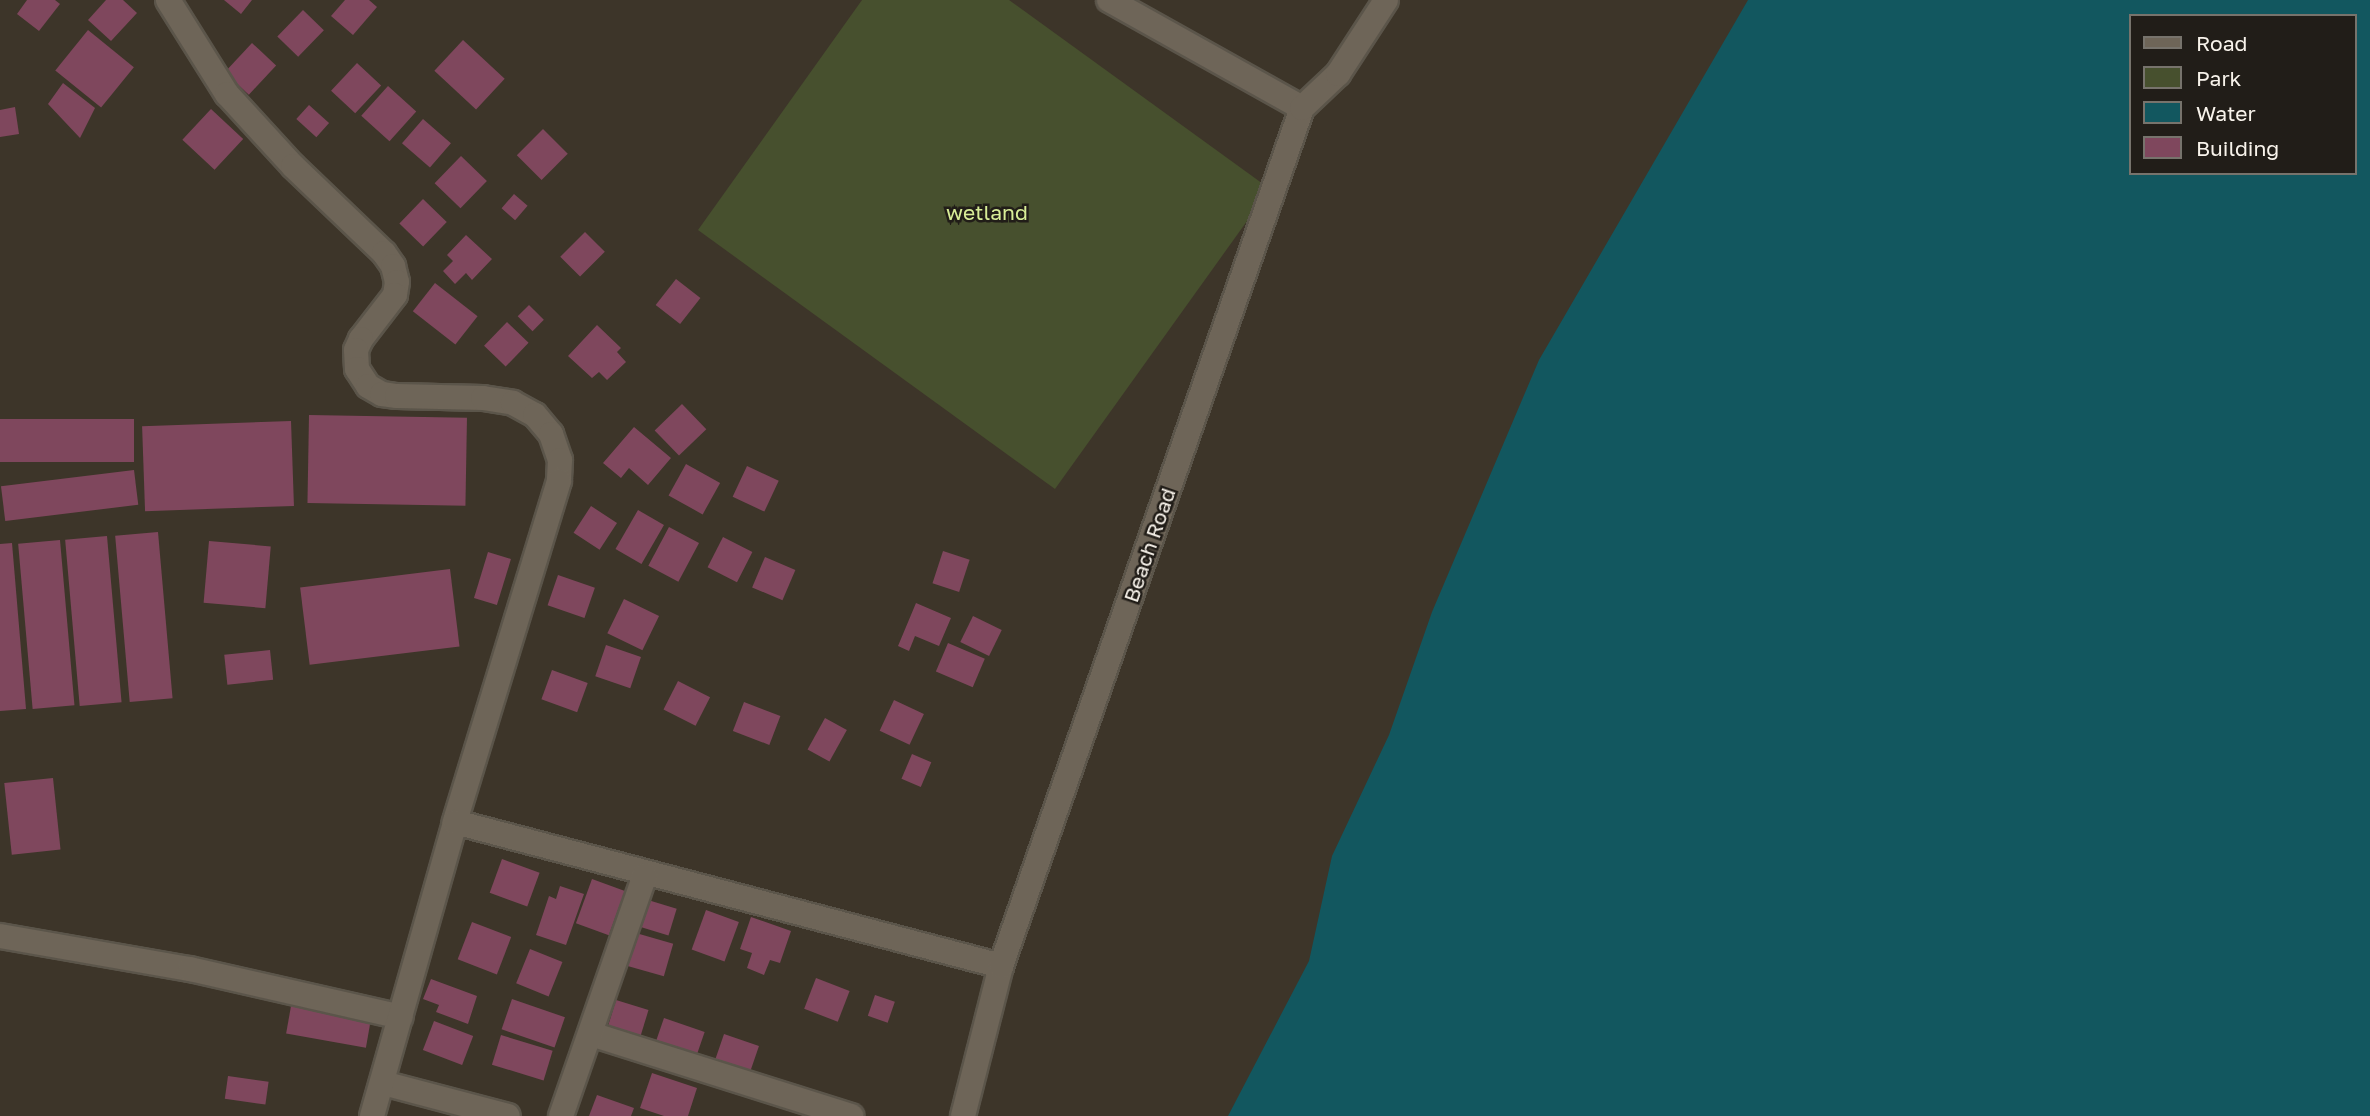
<!DOCTYPE html>
<style>
body{margin:0}
#map{position:relative;width:2370px;height:1116px;overflow:hidden;background:#3d3529;font-family:"Golos Text",sans-serif}
div>[style]{position:absolute}
[style*='--x']{left:calc(var(--x)*1px);top:calc(var(--y)*1px);width:calc(var(--w)*1px);rotate:calc(var(--a)*1deg)}
.green>*{inset:0;background:#47502e}
.water>*{inset:0;background:#12575f}
.building>*{inset:0;background:#7f475d;transform-origin:0 0}
.roads{filter:drop-shadow(2px 0 #5b554a) drop-shadow(-2px 0 #5b554a) drop-shadow(0 2px #5b554a) drop-shadow(0 -2px #5b554a)}
.street>*{height:24px;margin:-12px;padding:0 12px;transform-origin:12px;border-radius:12px;background:#6e6558}
span{translate:-50% -50%;white-space:nowrap;text-align:center;line-height:1.15;-webkit-text-stroke:5px #211d18;paint-order:stroke}
.park-label{font-size:21px;color:#d8ed97}
.street-label{font-size:21px;color:#f8f3eb}
.legend{position:absolute;left:2129px;top:14px;width:228px;height:161px;box-sizing:border-box;background:#211d18;border:2px solid #77736c;margin:0;padding:9px 12px;list-style:none;font-size:21px;color:#f8f3eb}
.legend li{display:flex;align-items:center;gap:14px;height:35px}
.legend b{width:35px;border:2px solid #77736c}
</style>
<div id="map">
<div class="green">
<i style="clip-path:polygon(862px 0,1009px 0,1270px 189px,1055px 489px,698px 230px)"></i>
</div>
<div class="water">
<i style="clip-path:polygon(evenodd,1748px 0,2370px 0,2370px 1116px,1228px 1116px,1309px 961px,1332px 856px,1389px 735px,1432px 612px,1539px 360px,1748px 0,2130px 16px,2354px 16px,2354px 173px,2130px 173px,2130px 16px)"></i>
</div>
<div class="building">
<i style="clip-path:polygon(27px 0,55px 0,60px 4px,39px 31px,17px 14px)"></i>
<i style="clip-path:polygon(106px 0,123px 0,137px 13px,111px 41px,88px 20px)"></i>
<i style="clip-path:polygon(224px 0,252px 0,241px 14px)"></i>
<i style="clip-path:polygon(345px 0,369px 0,377px 7px,353px 35px,331px 16px)"></i>
<i style="left:303px;top:10px;width:29px;height:37px;rotate:44deg"></i>
<i style="left:88px;top:30px;width:59px;height:52px;rotate:39deg"></i>
<i style="left:463px;top:40px;width:57px;height:42px;rotate:43deg"></i>
<i style="left:252px;top:43px;width:33px;height:40px;rotate:43deg"></i>
<i style="left:357px;top:63px;width:33px;height:38px;rotate:43deg"></i>
<i style="clip-path:polygon(63px 83px,95px 108px,80px 138px,48px 104px)"></i>
<i style="left:388px;top:86px;width:38px;height:40px;rotate:42deg"></i>
<i style="left:309px;top:105px;width:27px;height:19px;rotate:42deg"></i>
<i style="clip-path:polygon(15px 107px,19px 134px,0 137px,0 110px)"></i>
<i style="left:211px;top:109px;width:44px;height:42px;rotate:43deg"></i>
<i style="left:423px;top:119px;width:37px;height:32px;rotate:41deg"></i>
<i style="left:543px;top:129px;width:35px;height:37px;rotate:45deg"></i>
<i style="left:461px;top:156px;width:36px;height:38px;rotate:44deg"></i>
<i style="left:514px;top:194px;width:18px;height:19px;rotate:41deg"></i>
<i style="left:423px;top:199px;width:33px;height:34px;rotate:44deg"></i>
<i style="left:585px;top:232px;width:28px;height:35px;rotate:45deg"></i>
<i style="clip-path:polygon(466px 235px,492px 259px,472px 280px,466px 273px,455px 284px,443px 271px,453px 261px,447px 255px)"></i>
<i style="left:676px;top:279px;width:31px;height:33px;rotate:38deg"></i>
<i style="left:435px;top:283px;width:54px;height:36px;rotate:38deg"></i>
<i style="left:529px;top:305px;width:21px;height:16px;rotate:45deg"></i>
<i style="left:507px;top:322px;width:30px;height:33px;rotate:44deg"></i>
<i style="clip-path:polygon(597px 325px,621px 348px,617px 352px,626px 362px,607px 380px,599px 372px,592px 378px,568px 356px)"></i>
<i style="left:682px;top:404px;width:35px;height:38px;rotate:46deg"></i>
<i style="left:309px;top:415px;width:158px;height:88px;rotate:1deg"></i>
<i style="left:134px;top:419px;width:43px;height:134px;rotate:90deg"></i>
<i style="left:291px;top:421px;width:85px;height:149px;rotate:88deg"></i>
<i style="clip-path:polygon(634px 427px,671px 458px,648px 485px,629px 468px,621px 478px,603px 463px)"></i>
<i style="left:686px;top:464px;width:39px;height:36px;rotate:29deg"></i>
<i style="left:747px;top:466px;width:35px;height:34px;rotate:25deg"></i>
<i style="left:134px;top:470px;width:35px;height:134px;rotate:83deg"></i>
<i style="left:591px;top:506px;width:31px;height:32px;rotate:33deg"></i>
<i style="left:638px;top:510px;width:30px;height:45px;rotate:30deg"></i>
<i style="left:669px;top:527px;width:34px;height:44px;rotate:28deg"></i>
<i style="left:158px;top:532px;width:167px;height:43px;rotate:85deg"></i>
<i style="left:107px;top:536px;width:167px;height:42px;rotate:85deg"></i>
<i style="left:723px;top:537px;width:33px;height:34px;rotate:27deg"></i>
<i style="left:60px;top:540px;width:166px;height:42px;rotate:85deg"></i>
<i style="left:209px;top:541px;width:62px;height:62px;rotate:5deg"></i>
<i style="clip-path:polygon(12px 543px,26px 709px,0 711px,0 544px)"></i>
<i style="left:943px;top:551px;width:28px;height:34px;rotate:18deg"></i>
<i style="left:488px;top:552px;width:24px;height:48px;rotate:17deg"></i>
<i style="left:765px;top:557px;width:33px;height:33px;rotate:23deg"></i>
<i style="left:450px;top:569px;width:78px;height:151px;rotate:83deg"></i>
<i style="left:558px;top:575px;width:39px;height:32px;rotate:19deg"></i>
<i style="left:624px;top:599px;width:39px;height:38px;rotate:26deg"></i>
<i style="clip-path:polygon(916px 603px,951px 618px,939px 646px,915px 636px,909px 651px,898px 646px)"></i>
<i style="left:973px;top:616px;width:32px;height:29px;rotate:26deg"></i>
<i style="left:948px;top:643px;width:40px;height:31px;rotate:23deg"></i>
<i style="left:606px;top:645px;width:37px;height:33px;rotate:19deg"></i>
<i style="left:270px;top:650px;width:30px;height:46px;rotate:84deg"></i>
<i style="left:552px;top:670px;width:38px;height:31px;rotate:20deg"></i>
<i style="left:678px;top:681px;width:36px;height:32px;rotate:27deg"></i>
<i style="left:894px;top:700px;width:33px;height:34px;rotate:25deg"></i>
<i style="left:744px;top:702px;width:39px;height:31px;rotate:21deg"></i>
<i style="left:825px;top:718px;width:25px;height:36px;rotate:29deg"></i>
<i style="left:912px;top:754px;width:21px;height:27px;rotate:23deg"></i>
<i style="left:53px;top:778px;width:72px;height:49px;rotate:84deg"></i>
<i style="left:502px;top:859px;width:40px;height:36px;rotate:20deg"></i>
<i style="left:592px;top:879px;width:35px;height:47px;rotate:20deg"></i>
<i style="clip-path:polygon(560px 886px,584px 894px,566px 945px,536px 935px,549px 896px,556px 899px)"></i>
<i style="left:648px;top:900px;width:30px;height:28px;rotate:17deg"></i>
<i style="left:706px;top:910px;width:35px;height:42px;rotate:20deg"></i>
<i style="clip-path:polygon(751px 917px,791px 931px,780px 963px,770px 960px,764px 975px,747px 968px,752px 953px,740px 949px)"></i>
<i style="left:472px;top:922px;width:42px;height:40px;rotate:21deg"></i>
<i style="left:629px;top:931px;width:46px;height:34px;rotate:16deg"></i>
<i style="left:530px;top:949px;width:35px;height:37px;rotate:22deg"></i>
<i style="left:816px;top:978px;width:36px;height:33px;rotate:21deg"></i>
<i style="clip-path:polygon(431px 979px,477px 996px,468px 1024px,436px 1012px,439px 1005px,423px 999px)"></i>
<i style="left:875px;top:995px;width:21px;height:22px;rotate:19deg"></i>
<i style="left:512px;top:999px;width:56px;height:32px;rotate:19deg"></i>
<i style="left:616px;top:1000px;width:34px;height:34px;rotate:17deg"></i>
<i style="left:291px;top:1006px;width:81px;height:28px;rotate:10deg"></i>
<i style="left:664px;top:1018px;width:43px;height:28px;rotate:19deg"></i>
<i style="left:434px;top:1021px;width:42px;height:31px;rotate:21deg"></i>
<i style="left:724px;top:1034px;width:37px;height:34px;rotate:19deg"></i>
<i style="left:501px;top:1035px;width:54px;height:31px;rotate:17deg"></i>
<i style="clip-path:polygon(652px 1073px,697px 1088px,688px 1116px,664px 1116px,640px 1108px)"></i>
<i style="left:228px;top:1076px;width:41px;height:23px;rotate:8deg"></i>
<i style="clip-path:polygon(597px 1095px,634px 1108px,631px 1116px,589px 1116px)"></i>
</div>
<div class="roads">
<div class="street">
<i style="--x:168;--y:0;--w:111;--a:57.9"></i>
<i style="--x:227;--y:94;--w:98;--a:47.5"></i>
<i style="--x:293;--y:166;--w:126;--a:43.7"></i>
<i style="--x:384;--y:253;--w:16;--a:55"></i>
<i style="--x:393;--y:266;--w:16;--a:76"></i>
<i style="--x:397;--y:282;--w:13;--a:99"></i>
<i style="--x:395;--y:295;--w:56;--a:127.7"></i>
<i style="--x:361;--y:339;--w:12;--a:114"></i>
<i style="--x:356;--y:350;--w:19;--a:87"></i>
<i style="--x:357;--y:369;--w:20;--a:57"></i>
<i style="--x:368;--y:386;--w:16;--a:30"></i>
<i style="--x:382;--y:394;--w:15;--a:8"></i>
<i style="--x:397;--y:396;--w:86;--a:1.3"></i>
<i style="--x:483;--y:398;--w:30;--a:9"></i>
<i style="--x:513;--y:403;--w:25;--a:29"></i>
<i style="--x:535;--y:415;--w:25;--a:50"></i>
<i style="--x:551;--y:434;--w:28;--a:71"></i>
<i style="--x:560;--y:460;--w:21;--a:93"></i>
<i style="--x:559;--y:481;--w:357;--a:107"></i>
<i style="--x:1109;--y:0;--w:221;--a:29.2"></i>
<i style="--x:0;--y:936;--w:193;--a:9.9"></i>
<i style="--x:190;--y:969;--w:216;--a:12.8"></i>
<i style="--x:591;--y:1034;--w:273;--a:17.5"></i>
<i style="--x:383;--y:1083;--w:129;--a:14.8"></i>
<i style="--x:372;--y:1116;--w:305;--a:-74.2"></i>
<i style="--x:455;--y:822;--w:565;--a:14.77"></i>
<i style="--x:561;--y:1116;--w:255;--a:-70.8"></i>
<i style="--x:963;--y:1116;--w:155;--a:-75.8"></i>
<i style="--x:1001;--y:966;--w:909;--a:-70.67"></i>
<i style="--x:1302;--y:108;--w:50;--a:-43.4"></i>
<i style="--x:1338;--y:74;--w:88;--a:-57"></i>
</div>
</div>
<div class="park-label">
<span style="left:987px;top:212px">wetland</span>
</div>
<div class="street-label">
<span style="left:1149px;top:545px;rotate:-71deg">Beach Road</span>
</div>
<ul class="legend">
<li><b style="height:9px;background:#6e6558"></b>Road</li>
<li><b style="height:19px;background:#47502e"></b>Park</li>
<li><b style="height:19px;background:#12575f"></b>Water</li>
<li><b style="height:19px;background:#7f475d"></b>Building</li>
</ul>
</div>
